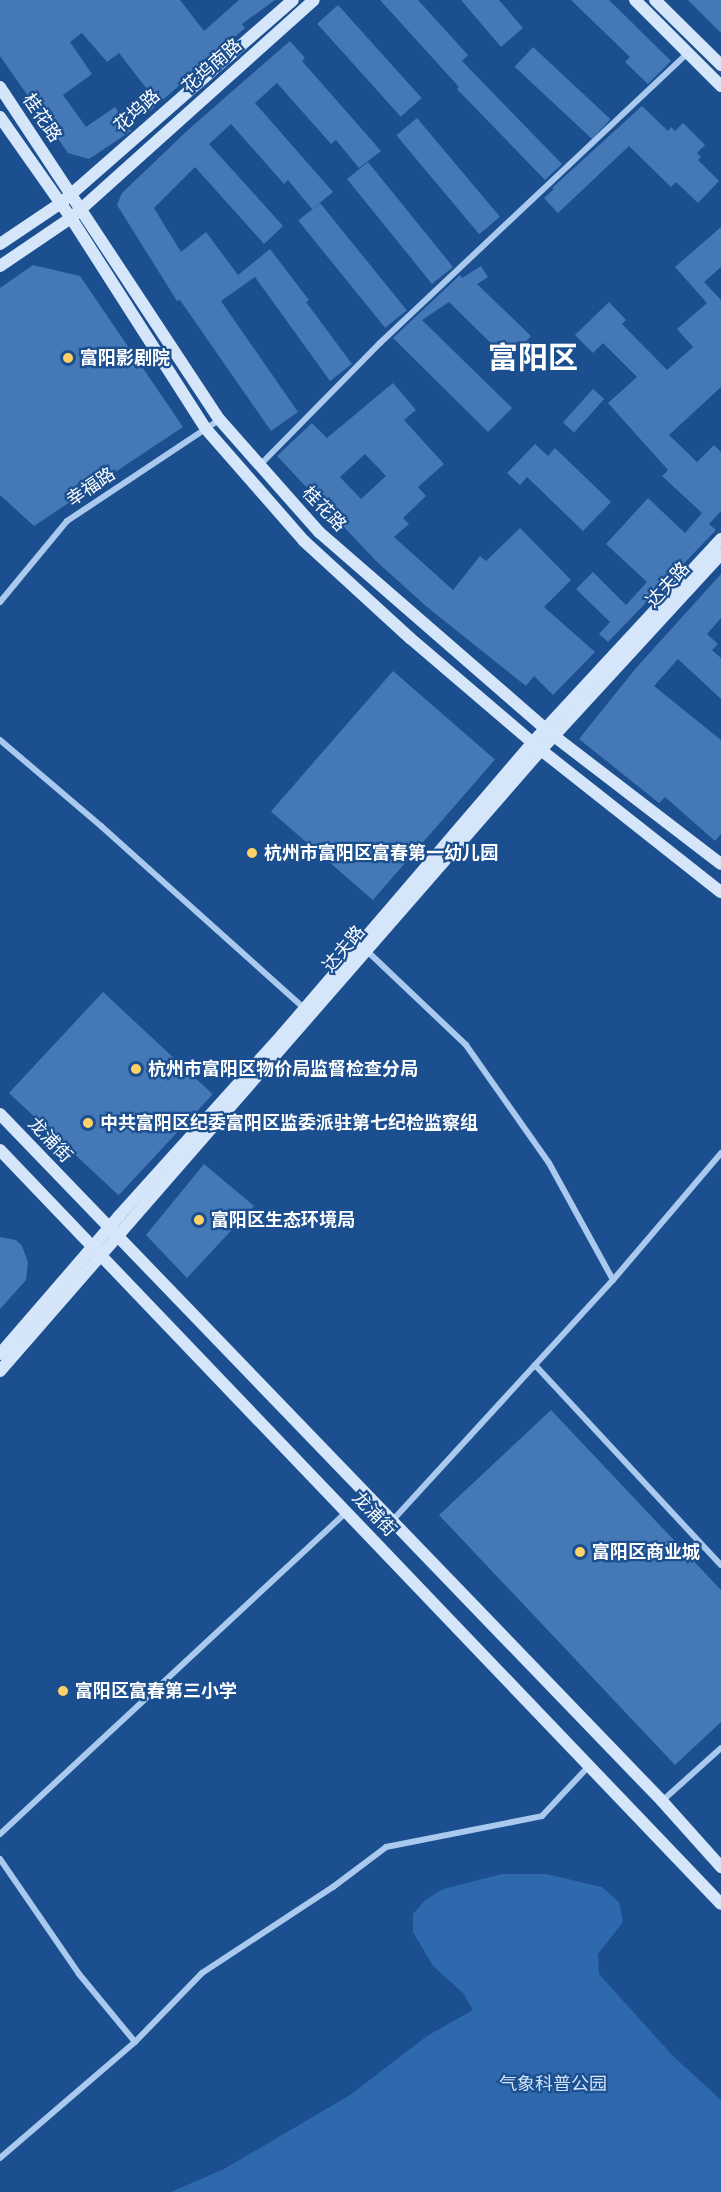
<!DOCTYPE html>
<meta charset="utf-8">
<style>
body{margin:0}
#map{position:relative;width:721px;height:2192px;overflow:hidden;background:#1b4f8f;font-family:Signika,"Noto Sans SC",sans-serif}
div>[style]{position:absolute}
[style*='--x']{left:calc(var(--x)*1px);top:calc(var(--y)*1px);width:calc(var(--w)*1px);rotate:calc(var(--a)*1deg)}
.green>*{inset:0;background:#2e69ad}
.building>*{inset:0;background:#4478b7;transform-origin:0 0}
.street>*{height:6px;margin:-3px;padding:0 3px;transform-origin:3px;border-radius:3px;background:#a9c9ee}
.secondary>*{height:12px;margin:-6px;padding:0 6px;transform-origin:6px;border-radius:6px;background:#d6e6fa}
.dots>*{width:16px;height:16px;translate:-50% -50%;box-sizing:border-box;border:3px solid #1b4f8f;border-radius:50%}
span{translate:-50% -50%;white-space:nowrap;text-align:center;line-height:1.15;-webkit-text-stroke:4.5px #1b4f8f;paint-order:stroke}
.street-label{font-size:18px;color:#fff}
.poi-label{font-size:18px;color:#fff;font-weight:700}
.left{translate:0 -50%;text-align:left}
.park-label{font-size:18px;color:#cfe3fa}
.town-label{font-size:30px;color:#fff;font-weight:700}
</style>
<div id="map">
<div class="green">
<i style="clip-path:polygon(502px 1874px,546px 1874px,602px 1887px,619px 1902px,623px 1922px,598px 1954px,599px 1974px,672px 2055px,721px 2100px,721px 2192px,171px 2192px,224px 2169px,350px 2095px,427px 2036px,473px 2010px,463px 1993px,433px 1966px,413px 1932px,413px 1914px,425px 1900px,443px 1889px)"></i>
</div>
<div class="building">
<i style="clip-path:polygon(0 0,180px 0,204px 31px,239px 0,275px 0,242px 24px,245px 28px,149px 112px,140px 101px,150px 93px,119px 53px,107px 62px,82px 33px,70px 42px,92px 74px,63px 95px,86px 127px,115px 107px,131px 131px,89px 159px,68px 153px,0 56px)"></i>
<i style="clip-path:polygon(380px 0,418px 0,468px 55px,462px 61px,562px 164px,545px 180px,457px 89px,459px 87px)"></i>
<i style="clip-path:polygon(461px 0,499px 0,523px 28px,501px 47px)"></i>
<i style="clip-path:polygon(571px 0,609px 0,671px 61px,648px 84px,625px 62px,630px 57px)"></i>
<i style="clip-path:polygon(688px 0,721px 0,721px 33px)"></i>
<i style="left:338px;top:5px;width:125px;height:28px;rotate:48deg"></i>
<i style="clip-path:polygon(290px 41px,305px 58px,302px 61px,381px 151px,359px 168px,336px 140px,331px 144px,277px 83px,255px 103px,333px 192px,312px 209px,288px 180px,284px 184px,231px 124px,209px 144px,283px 226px,264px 244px,195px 167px,154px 208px,181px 252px,206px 232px,238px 275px,270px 249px,309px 300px,306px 302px,352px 364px,330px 381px,255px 277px,221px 301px,298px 412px,271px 431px,180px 300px,177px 301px,117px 205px,122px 193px,189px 129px)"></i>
<i style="left:533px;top:47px;width:106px;height:27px;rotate:43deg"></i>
<i style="clip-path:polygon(642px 106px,668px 131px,671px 127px,675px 131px,683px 123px,705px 145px,697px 153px,701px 157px,698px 160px,719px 181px,698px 203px,676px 182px,671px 187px,629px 146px,558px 213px,544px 198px,554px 189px,552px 188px)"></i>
<i style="left:417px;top:118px;width:129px;height:27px;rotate:50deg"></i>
<i style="left:368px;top:162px;width:135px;height:27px;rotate:51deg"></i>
<i style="left:320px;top:203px;width:138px;height:28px;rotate:51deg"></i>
<i style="clip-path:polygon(721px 227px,721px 267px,704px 282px,721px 300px,721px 387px,669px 435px,697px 462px,714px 445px,721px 452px,721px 511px,709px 524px,716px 530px,608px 642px,599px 634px,610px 622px,576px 589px,593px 572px,626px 605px,647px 582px,606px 544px,648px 498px,685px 533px,702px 513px,662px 476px,668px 470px,608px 403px,637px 377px,603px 343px,593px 353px,575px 335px,609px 302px,626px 320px,622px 324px,667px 370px,693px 347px,677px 329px,707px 303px,675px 267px)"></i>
<i style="clip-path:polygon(33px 265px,80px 276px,183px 427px,34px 526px,0 495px,0 288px)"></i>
<i style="clip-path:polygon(481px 266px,488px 277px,477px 284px,531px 336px,508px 360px,449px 302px,422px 320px,512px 408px,488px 432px,393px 338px,460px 275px,462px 278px)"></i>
<i style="clip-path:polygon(evenodd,393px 383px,416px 410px,404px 420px,444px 464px,418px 487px,426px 496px,403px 518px,409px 524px,394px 537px,453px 590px,480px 556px,486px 561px,520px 528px,571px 580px,544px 607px,595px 652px,553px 695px,534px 676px,526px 686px,427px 607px,376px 561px,277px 456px,312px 423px,327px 438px,393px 383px,365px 454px,386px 476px,361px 499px,340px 477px,365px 454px)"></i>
<i style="left:593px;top:389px;width:15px;height:45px;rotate:42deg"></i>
<i style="clip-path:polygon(535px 444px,548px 456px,555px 448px,611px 502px,583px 531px,527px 477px,520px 485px,507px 473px)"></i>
<i style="clip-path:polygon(721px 574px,721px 618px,707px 634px,718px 644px,712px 650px,721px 658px,721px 699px,678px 659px,654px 686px,721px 740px,721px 834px,715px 841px,665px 797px,659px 803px,579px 739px,636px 668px)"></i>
<i style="left:393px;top:671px;width:135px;height:186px;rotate:41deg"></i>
<i style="left:103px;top:992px;width:150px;height:138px;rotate:43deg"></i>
<i style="clip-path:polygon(204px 1164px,254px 1206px,187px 1278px,146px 1235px)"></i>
<i style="clip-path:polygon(0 1237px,16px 1240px,22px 1246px,28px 1262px,26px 1280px,0 1309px)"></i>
<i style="clip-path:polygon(551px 1410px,721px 1590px,721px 1722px,675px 1765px,439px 1515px)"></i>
</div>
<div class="street">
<i style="--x:260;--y:465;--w:171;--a:-45.5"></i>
<i style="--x:380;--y:343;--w:423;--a:-43.3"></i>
<i style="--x:0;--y:602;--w:105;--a:-50.4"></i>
<i style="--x:67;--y:521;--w:182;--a:-33.6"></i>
<i style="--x:0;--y:740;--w:133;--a:40.4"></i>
<i style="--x:101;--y:826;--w:273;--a:41.9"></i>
<i style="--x:366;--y:950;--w:138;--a:43.5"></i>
<i style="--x:466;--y:1045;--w:144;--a:54.9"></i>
<i style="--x:549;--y:1163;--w:133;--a:61.3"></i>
<i style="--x:535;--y:1365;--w:273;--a:47.1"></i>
<i style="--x:392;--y:1521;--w:327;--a:-47.5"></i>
<i style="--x:613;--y:1280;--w:167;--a:-49.6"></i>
<i style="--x:662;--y:1801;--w:79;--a:-41.9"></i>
<i style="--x:0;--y:1834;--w:473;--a:-42.9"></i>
<i style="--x:0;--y:1859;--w:140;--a:55.5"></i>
<i style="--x:79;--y:1974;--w:88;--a:50.5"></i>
<i style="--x:0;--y:2158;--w:178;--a:-40.7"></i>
<i style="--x:135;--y:2042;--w:96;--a:-45.8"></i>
<i style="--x:202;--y:1973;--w:157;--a:-33.3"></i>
<i style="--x:333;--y:1887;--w:66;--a:-37"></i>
<i style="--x:386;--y:1847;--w:159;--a:-11.2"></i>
<i style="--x:542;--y:1816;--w:69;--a:-46.8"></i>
</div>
<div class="secondary">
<i style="--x:635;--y:0;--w:122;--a:45"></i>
<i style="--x:655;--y:0;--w:93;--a:44.6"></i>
<i style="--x:0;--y:87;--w:398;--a:56.6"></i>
<i style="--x:219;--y:419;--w:151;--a:48.5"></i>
<i style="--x:319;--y:532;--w:311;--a:41"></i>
<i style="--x:554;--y:736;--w:210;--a:37.5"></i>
<i style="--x:0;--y:117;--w:123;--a:54.9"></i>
<i style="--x:71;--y:218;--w:250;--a:57.4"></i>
<i style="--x:206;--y:429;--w:149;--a:48.8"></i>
<i style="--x:304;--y:541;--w:144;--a:42.5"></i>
<i style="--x:410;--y:638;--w:172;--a:40.5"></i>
<i style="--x:541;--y:750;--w:229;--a:38.3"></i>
<i style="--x:0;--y:244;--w:73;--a:-33.9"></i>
<i style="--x:61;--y:203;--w:308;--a:-41.2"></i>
<i style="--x:0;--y:266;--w:86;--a:-34.1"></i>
<i style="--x:71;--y:218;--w:326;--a:-41.9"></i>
<i style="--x:0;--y:1114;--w:954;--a:46.06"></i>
<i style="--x:662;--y:1801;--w:89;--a:48.2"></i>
<i style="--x:0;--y:1150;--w:1043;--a:46.28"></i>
<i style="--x:0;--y:1354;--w:182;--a:-49.2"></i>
<i style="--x:119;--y:1216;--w:244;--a:-48"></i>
<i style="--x:282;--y:1035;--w:384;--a:-49.4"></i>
<i style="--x:532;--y:743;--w:278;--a:-47.2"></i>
<i style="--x:0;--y:1371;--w:824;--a:-48.94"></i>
<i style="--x:541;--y:750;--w:266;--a:-47.4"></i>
</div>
<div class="dots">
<i style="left:68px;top:358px;background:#ffd166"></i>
<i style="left:252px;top:853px;background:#ffd166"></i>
<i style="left:136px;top:1069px;background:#ffd166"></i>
<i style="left:88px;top:1123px;background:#ffd166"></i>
<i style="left:199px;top:1220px;background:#ffd166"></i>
<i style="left:580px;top:1552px;background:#ffd166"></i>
<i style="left:63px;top:1691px;background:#ffd166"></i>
</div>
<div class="street-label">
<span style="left:212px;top:66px;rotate:-41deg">花坞南路</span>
<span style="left:137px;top:111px;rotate:-42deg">花坞路</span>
<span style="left:42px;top:118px;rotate:56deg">桂花路</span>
<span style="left:91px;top:487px;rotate:-34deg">幸福路</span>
<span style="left:324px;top:509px;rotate:46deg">桂花路</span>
<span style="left:668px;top:585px;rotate:-47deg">达夫路</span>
<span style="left:344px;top:949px;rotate:-50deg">达夫路</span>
<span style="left:50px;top:1140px;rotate:46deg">龙浦街</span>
<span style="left:374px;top:1514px;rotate:46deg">龙浦街</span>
</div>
<div class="poi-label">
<span class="left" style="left:80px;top:358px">富阳影剧院</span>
<span class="left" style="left:264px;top:853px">杭州市富阳区富春第一幼儿园</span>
<span class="left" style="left:148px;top:1069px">杭州市富阳区物价局监督检查分局</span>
<span class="left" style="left:100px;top:1123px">中共富阳区纪委富阳区监委派驻第七纪检监察组</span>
<span class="left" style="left:211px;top:1220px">富阳区生态环境局</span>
<span class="left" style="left:592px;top:1552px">富阳区商业城</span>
<span class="left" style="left:75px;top:1691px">富阳区富春第三小学</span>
</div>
<div class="park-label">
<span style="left:553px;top:2084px">气象科普公园</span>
</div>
<div class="town-label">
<span style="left:533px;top:359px">富阳区</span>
</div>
</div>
